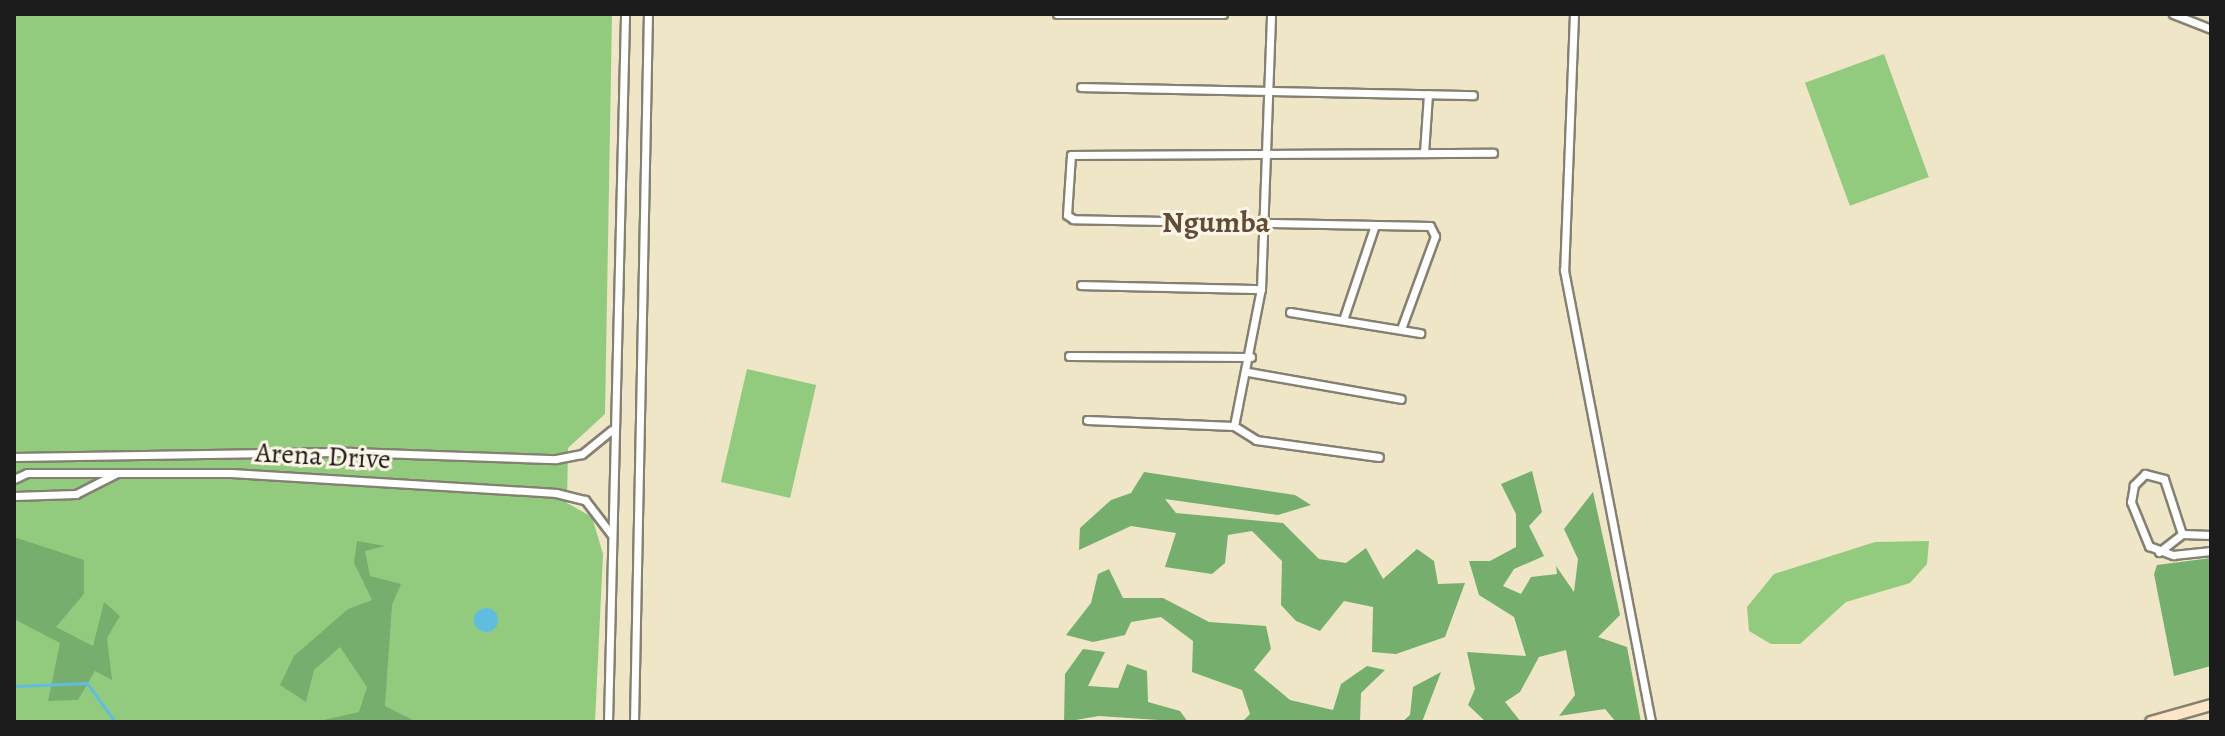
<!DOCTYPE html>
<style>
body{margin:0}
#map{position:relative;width:2225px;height:736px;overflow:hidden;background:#eee6c7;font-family:Alegreya,serif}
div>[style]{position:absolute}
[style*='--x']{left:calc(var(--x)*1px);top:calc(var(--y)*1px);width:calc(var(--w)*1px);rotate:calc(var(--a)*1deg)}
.green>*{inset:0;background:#93cb7e;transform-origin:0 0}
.forest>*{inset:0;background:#76af6d}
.water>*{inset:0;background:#61bddf}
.round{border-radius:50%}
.stream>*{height:3px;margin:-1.5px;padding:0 1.5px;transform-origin:1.5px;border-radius:1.5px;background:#61bddf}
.roads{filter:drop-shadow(2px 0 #858172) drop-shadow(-2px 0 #858172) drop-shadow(0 2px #858172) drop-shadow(0 -2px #858172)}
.street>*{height:7px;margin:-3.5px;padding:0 3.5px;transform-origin:3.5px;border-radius:3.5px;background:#fff}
.secondary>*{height:10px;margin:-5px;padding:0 5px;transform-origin:5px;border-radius:5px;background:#fee5c5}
span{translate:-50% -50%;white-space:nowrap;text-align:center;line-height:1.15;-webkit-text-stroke:6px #fcf5e5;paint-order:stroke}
.street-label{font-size:28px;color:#1c1c1c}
.neighbourhood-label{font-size:30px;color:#614d37;font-weight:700}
.frame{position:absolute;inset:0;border:16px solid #1c1c1c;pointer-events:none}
</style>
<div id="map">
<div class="green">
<i style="clip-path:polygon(14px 14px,612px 14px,605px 414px,568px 448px,567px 503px,592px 517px,603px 554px,595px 722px,14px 722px)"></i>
<i style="left:1884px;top:54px;width:131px;height:84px;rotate:70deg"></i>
<i style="left:747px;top:369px;width:71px;height:116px;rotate:13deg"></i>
<i style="clip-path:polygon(1929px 541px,1927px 564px,1910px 583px,1846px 602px,1800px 644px,1771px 644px,1749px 631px,1747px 607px,1774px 574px,1875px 542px)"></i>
</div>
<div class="forest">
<i style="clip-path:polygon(1532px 471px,1542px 512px,1529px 526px,1544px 556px,1514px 569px,1503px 586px,1521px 594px,1531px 577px,1557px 574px,1556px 566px,1574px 592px,1578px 559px,1564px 529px,1593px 492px,1620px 615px,1598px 637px,1627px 647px,1641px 722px,1616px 722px,1605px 709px,1559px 716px,1575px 695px,1566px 650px,1539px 657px,1520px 692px,1505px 702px,1521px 722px,1486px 722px,1468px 705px,1475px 689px,1467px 652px,1526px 656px,1514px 617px,1479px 595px,1469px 561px,1490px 561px,1516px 547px,1516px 514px,1501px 484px)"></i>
<i style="clip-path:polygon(1144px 472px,1295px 495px,1311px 505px,1278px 515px,1165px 499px,1176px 513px,1283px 523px,1319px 559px,1346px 563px,1366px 548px,1383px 579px,1417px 549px,1434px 561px,1438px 584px,1465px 583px,1445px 637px,1396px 654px,1372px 652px,1373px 607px,1344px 601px,1320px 631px,1296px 621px,1281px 605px,1282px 561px,1252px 531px,1228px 535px,1225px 563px,1212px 574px,1165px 567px,1176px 533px,1131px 526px,1079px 550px,1080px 528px,1111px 500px,1131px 493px)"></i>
<i style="clip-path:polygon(14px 537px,84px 560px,84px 594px,56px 627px,93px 646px,104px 602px,120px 616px,107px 638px,112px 680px,95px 671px,78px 700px,48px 701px,60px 643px,14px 619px)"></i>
<i style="clip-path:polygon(357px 541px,385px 546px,365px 551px,370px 576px,401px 584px,392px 605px,385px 706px,417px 722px,315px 722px,359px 712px,367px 687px,340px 647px,314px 670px,306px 702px,280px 685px,294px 656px,348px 609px,372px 600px,354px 563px)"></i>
<i style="clip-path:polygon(2211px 558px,2211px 666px,2174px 676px,2154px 574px,2157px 565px)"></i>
<i style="clip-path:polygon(1109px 569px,1123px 598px,1163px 598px,1209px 622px,1266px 626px,1271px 649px,1254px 670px,1290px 700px,1333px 710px,1341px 684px,1367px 666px,1385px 670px,1361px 693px,1360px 722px,1242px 722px,1250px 714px,1242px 690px,1192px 672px,1193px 641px,1161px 617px,1131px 622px,1125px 635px,1093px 642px,1066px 635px,1091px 603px,1098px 574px)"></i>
<i style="clip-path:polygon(1083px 649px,1105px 652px,1088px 686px,1118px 688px,1127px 664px,1147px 671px,1148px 702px,1180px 711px,1188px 722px,1099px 716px,1064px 722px,1065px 674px)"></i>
<i style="clip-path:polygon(1441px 672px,1422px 722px,1402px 722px,1410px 715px,1413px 687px)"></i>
</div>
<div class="water">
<i class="round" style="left:474px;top:608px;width:24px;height:24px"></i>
</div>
<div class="stream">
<i style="--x:14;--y:686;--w:73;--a:-2.4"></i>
<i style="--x:87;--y:683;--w:48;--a:54.3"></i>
</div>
<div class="roads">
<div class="street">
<i style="--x:1057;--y:14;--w:166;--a:0"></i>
<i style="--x:1574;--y:14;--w:256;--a:92.2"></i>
<i style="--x:1564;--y:270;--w:460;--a:79.1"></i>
<i style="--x:2173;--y:14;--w:41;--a:21.5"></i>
<i style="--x:1081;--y:87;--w:392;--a:1.2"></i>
<i style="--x:1424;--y:153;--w:59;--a:-86.1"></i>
<i style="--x:1081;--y:285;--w:180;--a:1.3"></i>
<i style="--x:1290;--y:312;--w:132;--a:9.2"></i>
<i style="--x:1343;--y:320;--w:100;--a:-71.4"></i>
<i style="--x:1401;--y:329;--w:99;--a:-69.9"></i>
<i style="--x:1435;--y:236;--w:11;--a:-117"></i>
<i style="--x:1430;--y:226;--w:357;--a:-178.9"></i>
<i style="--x:1073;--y:219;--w:7;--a:-146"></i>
<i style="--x:1067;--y:215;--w:60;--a:-86.2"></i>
<i style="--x:1071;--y:155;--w:422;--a:-0.3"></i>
<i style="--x:1069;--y:356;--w:182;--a:0.3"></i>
<i style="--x:1248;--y:372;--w:155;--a:10"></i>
<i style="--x:1087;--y:420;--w:147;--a:2.3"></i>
<i style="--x:1234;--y:426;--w:26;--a:32"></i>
<i style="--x:1256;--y:440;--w:124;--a:7.9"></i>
<i style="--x:1234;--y:426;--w:140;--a:-78.9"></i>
<i style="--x:1261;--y:289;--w:275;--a:-87.9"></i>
<i style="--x:14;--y:457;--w:337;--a:-0.9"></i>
<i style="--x:351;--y:452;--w:205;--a:2"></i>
<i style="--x:556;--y:459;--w:26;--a:-11"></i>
<i style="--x:582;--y:454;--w:38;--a:-39"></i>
<i style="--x:14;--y:479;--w:14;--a:-25"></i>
<i style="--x:27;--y:473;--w:204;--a:0"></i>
<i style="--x:231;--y:473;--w:326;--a:3.5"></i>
<i style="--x:556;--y:493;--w:30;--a:14"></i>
<i style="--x:585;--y:500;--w:43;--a:52.6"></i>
<i style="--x:14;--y:496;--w:62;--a:-1.8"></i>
<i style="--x:76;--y:494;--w:46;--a:-27.1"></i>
<i style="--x:2211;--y:535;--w:29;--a:-178"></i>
<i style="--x:2182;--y:534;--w:58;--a:-108.1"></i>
<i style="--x:2164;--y:479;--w:20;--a:-165"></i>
<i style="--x:2145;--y:474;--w:16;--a:135"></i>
<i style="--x:2134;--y:485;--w:17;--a:100"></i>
<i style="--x:2131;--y:502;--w:48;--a:67.8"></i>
<i style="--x:2149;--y:546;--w:26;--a:21"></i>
<i style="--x:2173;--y:555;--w:38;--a:-6"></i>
<i style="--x:2159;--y:552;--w:29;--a:-38"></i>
<i style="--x:608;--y:722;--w:708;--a:-88.62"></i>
<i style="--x:634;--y:722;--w:708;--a:-88.87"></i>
</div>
<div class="secondary">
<i style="--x:2151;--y:722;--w:62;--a:-15.8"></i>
</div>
</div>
<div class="street-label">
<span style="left:323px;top:456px;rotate:3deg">Arena Drive</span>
</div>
<div class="neighbourhood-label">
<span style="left:1216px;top:222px">Ngumba</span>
</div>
<div class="frame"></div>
</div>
